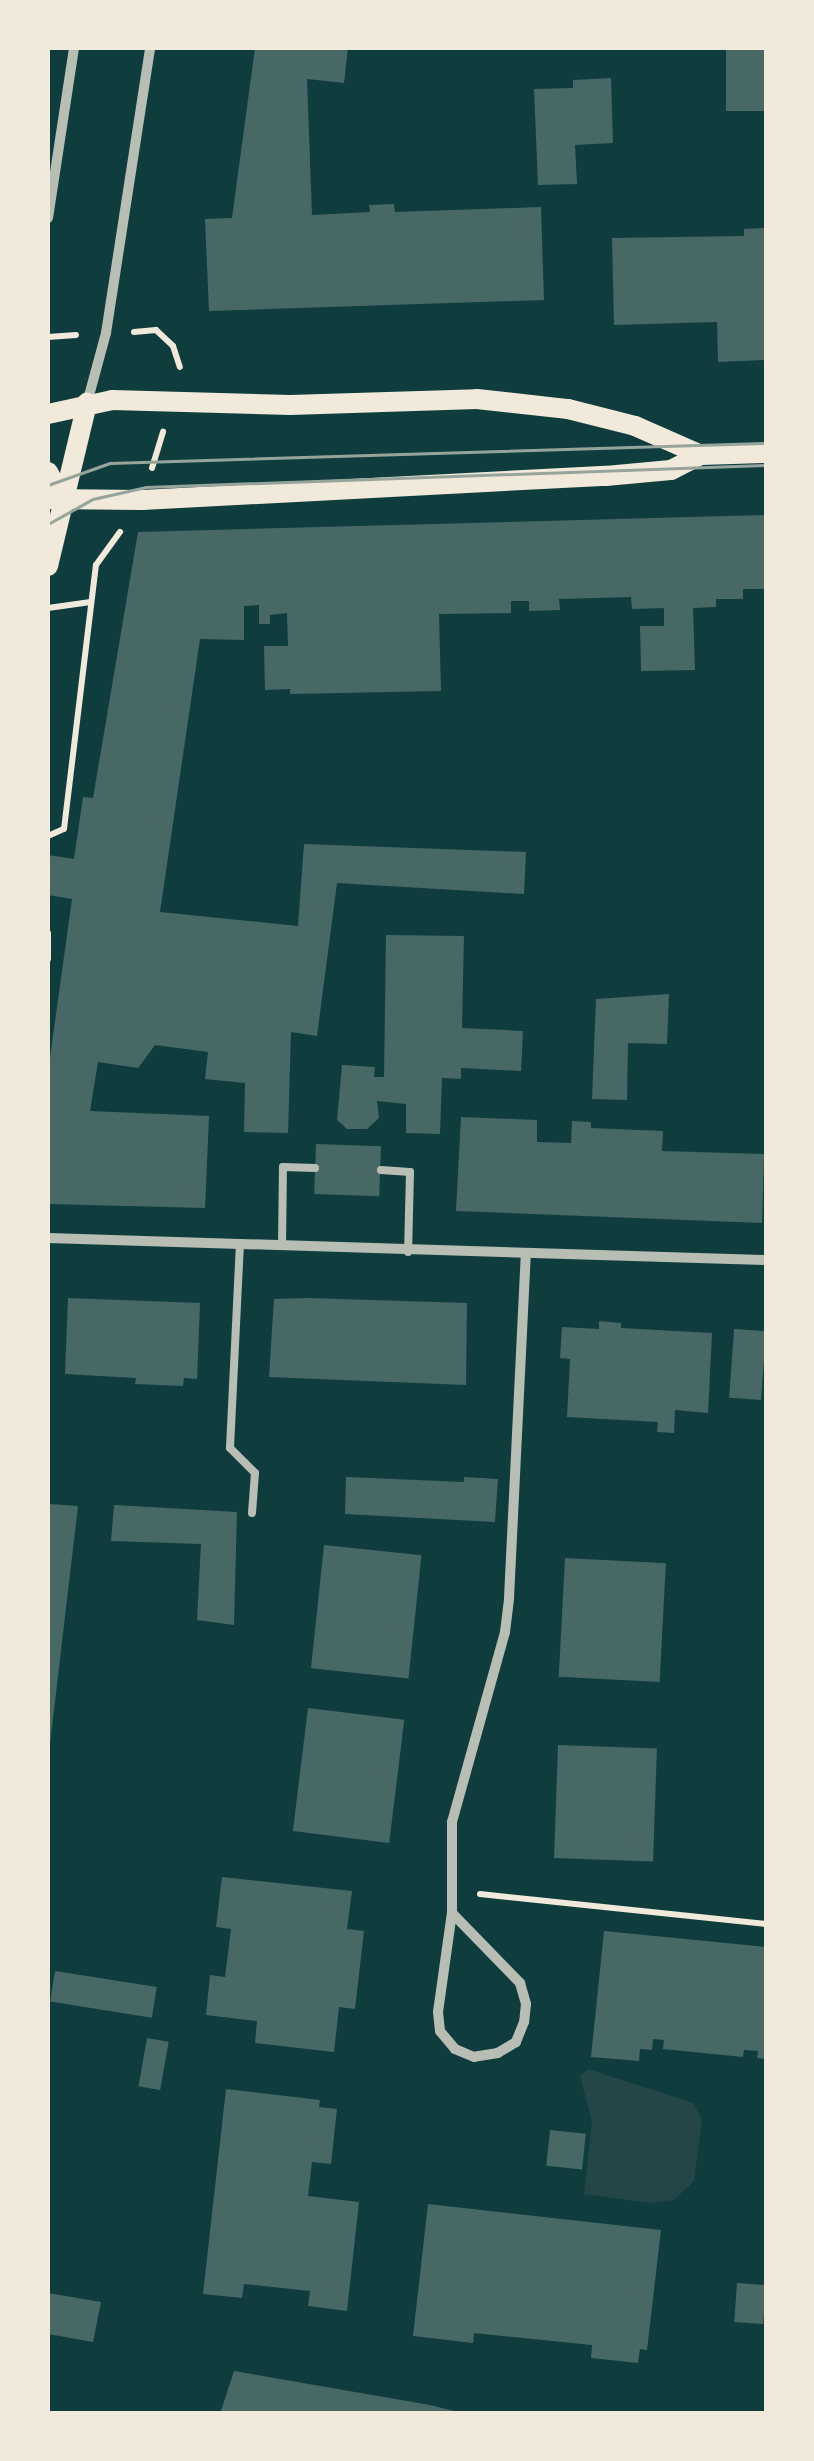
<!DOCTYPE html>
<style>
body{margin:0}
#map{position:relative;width:814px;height:2461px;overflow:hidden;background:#0f3d3e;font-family:Manrope,sans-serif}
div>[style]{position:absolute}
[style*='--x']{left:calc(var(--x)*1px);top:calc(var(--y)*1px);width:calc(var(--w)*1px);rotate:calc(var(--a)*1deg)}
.green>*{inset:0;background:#244646}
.building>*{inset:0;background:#486865;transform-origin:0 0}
.path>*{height:6px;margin:-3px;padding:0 3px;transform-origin:3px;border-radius:3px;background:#f1e9da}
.service>*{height:8px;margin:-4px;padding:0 4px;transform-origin:4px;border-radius:4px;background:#b8beb3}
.minor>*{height:10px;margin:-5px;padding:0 5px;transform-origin:5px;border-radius:5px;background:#b8beb3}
.secondary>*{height:20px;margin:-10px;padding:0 10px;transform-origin:10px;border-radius:10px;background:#f1e9da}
.tram>*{height:2.5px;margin:-1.25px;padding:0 1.25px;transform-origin:1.25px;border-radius:1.25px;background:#97a49c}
span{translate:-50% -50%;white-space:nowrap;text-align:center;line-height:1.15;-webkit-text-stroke:10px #f1e9da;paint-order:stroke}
.frame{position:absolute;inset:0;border:50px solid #f1e9da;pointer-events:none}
</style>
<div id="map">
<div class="green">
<i style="clip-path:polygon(588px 2069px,693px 2103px,702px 2120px,694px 2181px,674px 2200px,650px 2203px,584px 2194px,592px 2121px,580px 2076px)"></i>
</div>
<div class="building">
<i style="clip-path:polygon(255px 48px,348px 48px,344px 83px,307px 79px,312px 215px,370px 212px,369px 205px,394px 204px,395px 212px,541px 207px,544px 300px,209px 311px,205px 219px,232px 218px)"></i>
<i style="left:726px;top:48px;width:40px;height:63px"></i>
<i style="clip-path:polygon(611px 78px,613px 143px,575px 145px,577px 184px,538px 185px,534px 89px,573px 88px,573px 80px)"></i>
<i style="clip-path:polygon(766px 228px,766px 360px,718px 362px,717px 322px,614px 325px,612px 238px,744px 236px,744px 229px)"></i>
<i style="clip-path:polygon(766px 515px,766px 589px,743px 589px,743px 599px,716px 599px,716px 607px,693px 608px,695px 670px,641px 671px,640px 626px,664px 626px,664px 608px,632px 609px,631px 597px,559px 599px,560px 610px,529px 611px,529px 601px,511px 601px,511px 613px,439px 614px,441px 691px,290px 694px,290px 689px,265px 690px,264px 646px,288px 646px,287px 613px,270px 615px,270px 624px,259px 624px,259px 605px,244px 606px,244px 640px,200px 639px,160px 912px,298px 926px,304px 844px,526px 852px,524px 894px,337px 883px,317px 1036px,291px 1032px,288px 1133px,244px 1132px,245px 1083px,205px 1079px,208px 1052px,155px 1045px,138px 1068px,98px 1062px,90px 1111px,209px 1116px,205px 1208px,48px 1204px,48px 1072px,72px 899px,48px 895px,48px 855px,74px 859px,83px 797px,93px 798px,138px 532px)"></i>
<i style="clip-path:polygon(386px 935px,464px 936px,462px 1028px,523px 1031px,521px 1071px,461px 1068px,461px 1079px,442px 1078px,440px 1134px,406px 1133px,406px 1104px,377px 1101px,379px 1118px,367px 1129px,347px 1129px,337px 1120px,342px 1065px,375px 1067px,374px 1077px,384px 1077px)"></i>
<i style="clip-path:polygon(669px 994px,667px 1044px,628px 1043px,627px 1100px,592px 1099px,596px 999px)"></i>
<i style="clip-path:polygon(461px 1117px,537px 1120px,537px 1142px,571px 1143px,572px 1121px,591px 1122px,591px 1128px,663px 1131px,662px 1151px,764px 1154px,762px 1223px,456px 1211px)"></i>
<i style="left:316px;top:1144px;width:65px;height:50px;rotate:2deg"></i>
<i style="clip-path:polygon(68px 1298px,200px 1303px,197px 1379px,184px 1378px,183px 1386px,135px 1384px,136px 1378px,65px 1374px)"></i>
<i style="clip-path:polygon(308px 1298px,467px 1303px,466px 1385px,269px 1377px,274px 1299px)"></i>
<i style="clip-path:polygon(599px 1321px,621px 1323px,621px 1328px,712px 1333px,708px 1413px,675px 1410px,674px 1433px,657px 1432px,658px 1422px,567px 1417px,570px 1359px,560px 1358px,562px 1327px,599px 1329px)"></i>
<i style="left:734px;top:1329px;width:32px;height:69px;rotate:4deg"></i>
<i style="clip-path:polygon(346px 1477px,464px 1482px,464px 1477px,498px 1479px,495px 1522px,345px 1514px)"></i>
<i style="clip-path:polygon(48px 1504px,78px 1506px,50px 1744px,48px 1744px)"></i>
<i style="clip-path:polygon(114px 1505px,237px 1512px,234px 1625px,197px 1620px,201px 1544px,111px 1541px)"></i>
<i style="left:324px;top:1545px;width:98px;height:124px;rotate:6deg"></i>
<i style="left:565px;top:1558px;width:101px;height:119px;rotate:3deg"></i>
<i style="left:308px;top:1708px;width:97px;height:124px;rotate:7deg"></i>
<i style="left:558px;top:1745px;width:99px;height:113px;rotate:2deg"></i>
<i style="clip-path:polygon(222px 1877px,352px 1891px,347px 1929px,364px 1931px,355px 2009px,339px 2007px,334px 2052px,255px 2043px,257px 2021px,206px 2015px,210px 1975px,225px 1977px,231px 1929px,216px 1927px)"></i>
<i style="clip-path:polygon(604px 1931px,766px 1947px,766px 2059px,757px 2058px,758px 2051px,744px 2050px,743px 2057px,663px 2049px,664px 2040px,653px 2039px,652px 2050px,640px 2049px,639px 2061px,591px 2057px)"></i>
<i style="left:55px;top:1971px;width:103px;height:31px;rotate:9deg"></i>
<i style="left:147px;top:2038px;width:22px;height:49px;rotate:10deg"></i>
<i style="clip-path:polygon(226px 2089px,320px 2100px,319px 2107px,337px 2109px,331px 2164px,312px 2162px,308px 2196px,359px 2202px,347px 2311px,308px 2306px,310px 2291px,244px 2284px,242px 2298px,203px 2294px)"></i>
<i style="left:550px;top:2130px;width:36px;height:36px;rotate:6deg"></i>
<i style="clip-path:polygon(428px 2204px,661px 2230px,647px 2350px,640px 2349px,638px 2363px,591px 2358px,592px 2345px,474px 2333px,473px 2343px,413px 2336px)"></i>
<i style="left:737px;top:2283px;width:29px;height:39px;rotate:4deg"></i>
<i style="clip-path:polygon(48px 2293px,101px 2302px,93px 2342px,48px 2334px)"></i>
<i style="clip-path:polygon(234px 2371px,430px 2405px,466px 2414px,220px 2414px)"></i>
</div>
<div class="path">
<i style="--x:134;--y:332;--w:22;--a:-5"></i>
<i style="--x:156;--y:330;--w:23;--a:43"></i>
<i style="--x:173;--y:346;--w:22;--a:72"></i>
<i style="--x:48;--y:337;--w:28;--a:-4"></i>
<i style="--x:152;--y:468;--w:38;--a:-73"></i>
<i style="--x:48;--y:608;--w:43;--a:-7.9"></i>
<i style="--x:48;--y:836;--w:17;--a:-24"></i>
<i style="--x:64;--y:829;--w:266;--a:-83.1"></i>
<i style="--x:96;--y:565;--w:41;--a:-54"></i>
<i style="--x:48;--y:933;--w:26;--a:90"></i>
<i style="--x:480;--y:1894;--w:288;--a:6"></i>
</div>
<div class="service">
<i style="--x:381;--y:1170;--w:29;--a:4"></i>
<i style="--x:410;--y:1172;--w:80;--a:91.4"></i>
<i style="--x:240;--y:1243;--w:205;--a:92.8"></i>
<i style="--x:230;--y:1448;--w:35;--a:45"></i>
<i style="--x:255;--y:1473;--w:40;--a:94.3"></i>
<i style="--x:282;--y:1246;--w:79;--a:-89.3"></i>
<i style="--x:283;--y:1167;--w:32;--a:2"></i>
</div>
<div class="minor">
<i style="--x:48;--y:218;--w:172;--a:-81.3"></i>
<i style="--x:87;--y:403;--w:73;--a:-74.8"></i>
<i style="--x:106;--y:333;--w:288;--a:-81.2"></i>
<i style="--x:48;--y:1238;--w:718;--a:1.76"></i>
<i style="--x:452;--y:1913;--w:98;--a:45.8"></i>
<i style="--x:520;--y:1983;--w:22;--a:74"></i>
<i style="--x:526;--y:2004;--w:18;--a:96"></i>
<i style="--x:524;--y:2022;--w:22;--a:112"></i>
<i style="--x:516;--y:2042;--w:21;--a:149"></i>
<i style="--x:498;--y:2053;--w:24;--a:171"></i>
<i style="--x:474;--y:2057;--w:21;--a:-157"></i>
<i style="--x:455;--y:2049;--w:23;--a:-130"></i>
<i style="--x:440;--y:2031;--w:19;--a:-96"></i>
<i style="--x:438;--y:2012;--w:100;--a:-82"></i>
<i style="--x:452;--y:1913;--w:91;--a:-90"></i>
<i style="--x:452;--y:1822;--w:197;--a:-74.4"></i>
<i style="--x:505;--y:1632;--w:34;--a:-83"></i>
<i style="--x:509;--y:1598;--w:344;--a:-87.2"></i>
</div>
<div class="secondary">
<i style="--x:48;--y:414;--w:66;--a:-12.3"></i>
<i style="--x:112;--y:400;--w:178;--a:1.6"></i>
<i style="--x:290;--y:405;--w:187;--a:-1.8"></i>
<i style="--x:477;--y:399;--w:92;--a:6.3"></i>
<i style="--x:568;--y:409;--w:69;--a:14.2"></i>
<i style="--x:635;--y:426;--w:72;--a:23.7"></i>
<i style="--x:701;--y:455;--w:65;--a:-1.8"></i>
<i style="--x:48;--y:472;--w:30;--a:62"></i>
<i style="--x:48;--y:499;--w:94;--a:0.6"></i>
<i style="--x:142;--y:500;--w:465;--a:-3"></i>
<i style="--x:606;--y:476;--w:65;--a:-5.3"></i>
<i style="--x:671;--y:470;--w:34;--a:-27"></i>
<i style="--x:48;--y:566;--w:168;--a:-76.5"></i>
</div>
<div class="tram">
<i style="--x:48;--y:485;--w:66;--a:-19.5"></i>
<i style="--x:110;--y:463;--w:656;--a:-1.75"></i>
<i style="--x:48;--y:524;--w:51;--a:-29.1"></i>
<i style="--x:93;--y:499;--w:54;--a:-12.8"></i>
<i style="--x:146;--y:487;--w:620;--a:-2.03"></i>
</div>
<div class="frame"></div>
</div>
